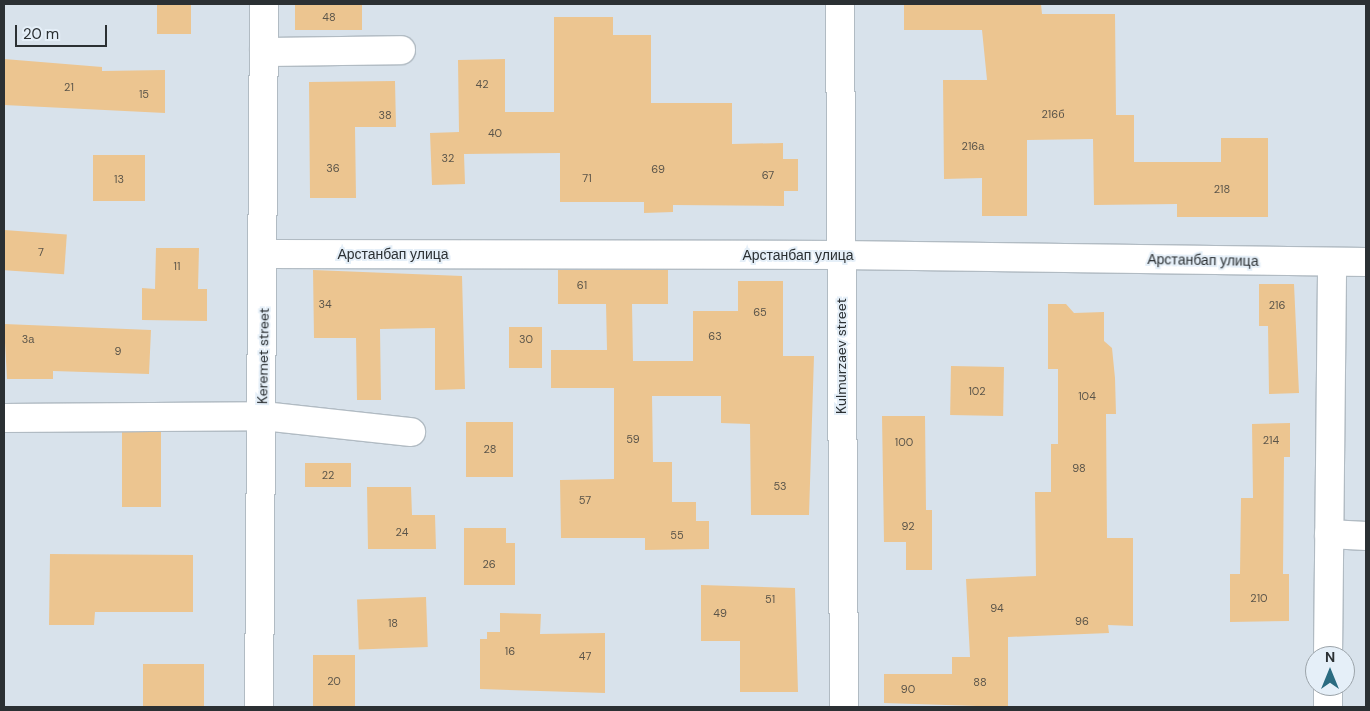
<!DOCTYPE html>
<meta charset="utf-8">
<style>
body{margin:0}
#map{position:relative;width:1370px;height:711px;overflow:hidden;background:#d8e2eb;font-family:"DM Sans",sans-serif}
div>[style]{position:absolute}
[style*='--x']{left:calc(var(--x)*1px);top:calc(var(--y)*1px);width:calc(var(--w)*1px);rotate:calc(var(--a)*1deg)}
.building>*{inset:0;background:#ecc590;transform-origin:0 0}
.roads{filter:drop-shadow(1px 0 #b1bbc3) drop-shadow(-1px 0 #b1bbc3) drop-shadow(0 1px #b1bbc3) drop-shadow(0 -1px #b1bbc3)}
.minor>*{height:28px;margin:-14px;padding:0 14px;transform-origin:14px;border-radius:14px;background:#fff}
span{translate:-50% -50%;white-space:nowrap;text-align:center;line-height:1.15;-webkit-text-stroke:4px #e5eff8;paint-order:stroke}
.number-label{font-size:11px;color:#5b554a}
.number-label span{-webkit-text-stroke-width:0}
.street-label{font-size:14px;color:#2b3033}
.frame{position:absolute;inset:0;border:5px solid #2b3033;pointer-events:none}
.north{position:absolute;left:1305px;top:646px;width:50px;height:50px;box-sizing:border-box;background:#e5eff8;border:1px solid #9ba3a9;border-radius:50%;rotate:0deg;font-size:14px;font-weight:700;line-height:20px;text-align:center;color:#2b3033}
.north::after{content:'';display:block;margin:auto;width:18px;height:22px;background:#2b6b80;clip-path:polygon(50% 0,100% 100%,50% 72%,0 100%)}
.scale{position:absolute;left:15px;top:25px;width:92px;height:22px;box-sizing:border-box;border:2px solid #2b3033;border-top:0;padding-left:6px;font-size:15px;line-height:18px;white-space:nowrap;color:#2b3033;-webkit-text-stroke:4px #e5eff8;paint-order:stroke}
</style>
<div id="map">
<div class="building">
<i style="left:157px;top:4px;width:34px;height:30px"></i>
<i style="left:295px;top:4px;width:67px;height:26px"></i>
<i style="clip-path:polygon(904px 4px,1041px 4px,1042px 14px,1115px 14px,1116px 115px,1134px 115px,1134px 162px,1221px 162px,1221px 138px,1268px 138px,1268px 217px,1177px 217px,1177px 204px,1094px 205px,1093px 139px,1027px 140px,1027px 216px,982px 216px,982px 178px,944px 179px,943px 80px,987px 80px,982px 30px,904px 30px)"></i>
<i style="clip-path:polygon(554px 17px,613px 17px,613px 35px,651px 35px,651px 103px,732px 103px,732px 144px,783px 143px,783px 159px,798px 159px,798px 191px,784px 191px,784px 206px,673px 205px,673px 212px,644px 213px,644px 202px,560px 202px,560px 153px,464px 154px,465px 184px,432px 185px,430px 133px,459px 132px,458px 60px,505px 59px,505px 112px,554px 112px)"></i>
<i style="clip-path:polygon(4px 59px,102px 67px,102px 71px,165px 70px,165px 113px,4px 105px)"></i>
<i style="clip-path:polygon(395px 81px,396px 127px,355px 127px,356px 198px,310px 198px,309px 82px)"></i>
<i style="left:145px;top:155px;width:46px;height:52px;rotate:90deg"></i>
<i style="left:4px;top:230px;width:63px;height:40px;rotate:4deg"></i>
<i style="clip-path:polygon(156px 248px,199px 248px,198px 289px,207px 289px,207px 321px,142px 320px,142px 288px,155px 289px)"></i>
<i style="clip-path:polygon(313px 270px,462px 276px,465px 389px,435px 390px,435px 328px,380px 329px,381px 400px,357px 400px,356px 338px,314px 338px)"></i>
<i style="clip-path:polygon(558px 270px,668px 270px,668px 304px,632px 304px,633px 361px,693px 361px,693px 311px,738px 311px,738px 281px,783px 281px,783px 356px,814px 356px,809px 515px,751px 515px,750px 424px,721px 423px,721px 396px,652px 396px,653px 462px,672px 462px,672px 502px,696px 502px,696px 521px,709px 521px,709px 549px,645px 550px,645px 538px,561px 538px,560px 480px,614px 479px,614px 388px,551px 388px,551px 350px,607px 350px,606px 304px,558px 304px)"></i>
<i style="clip-path:polygon(1259px 284px,1294px 284px,1299px 393px,1269px 394px,1268px 326px,1259px 326px)"></i>
<i style="clip-path:polygon(1048px 304px,1066px 304px,1074px 313px,1104px 312px,1104px 341px,1112px 348px,1115px 378px,1116px 414px,1106px 414px,1107px 538px,1133px 538px,1133px 626px,1108px 625px,1109px 633px,1008px 637px,1008px 707px,884px 703px,884px 674px,952px 674px,952px 657px,970px 657px,966px 579px,1036px 576px,1035px 492px,1051px 492px,1051px 444px,1058px 444px,1058px 369px,1048px 369px)"></i>
<i style="clip-path:polygon(4px 324px,151px 330px,149px 374px,53px 371px,53px 379px,7px 379px)"></i>
<i style="left:542px;top:327px;width:41px;height:33px;rotate:90deg"></i>
<i style="left:951px;top:366px;width:53px;height:49px;rotate:1deg"></i>
<i style="clip-path:polygon(882px 416px,925px 416px,926px 510px,932px 510px,932px 570px,906px 570px,906px 542px,884px 542px)"></i>
<i style="left:466px;top:422px;width:47px;height:55px"></i>
<i style="clip-path:polygon(1290px 423px,1290px 457px,1284px 457px,1283px 574px,1289px 574px,1289px 621px,1230px 622px,1230px 574px,1240px 574px,1241px 498px,1253px 498px,1252px 424px)"></i>
<i style="left:161px;top:432px;width:75px;height:39px;rotate:90deg"></i>
<i style="left:305px;top:463px;width:46px;height:24px"></i>
<i style="clip-path:polygon(367px 487px,411px 487px,412px 515px,435px 515px,436px 549px,368px 549px)"></i>
<i style="clip-path:polygon(464px 528px,506px 528px,506px 543px,515px 543px,515px 585px,464px 585px)"></i>
<i style="clip-path:polygon(50px 554px,193px 555px,193px 612px,95px 612px,94px 625px,49px 625px)"></i>
<i style="clip-path:polygon(701px 585px,795px 588px,798px 692px,740px 692px,740px 641px,701px 641px)"></i>
<i style="left:426px;top:597px;width:50px;height:69px;rotate:88deg"></i>
<i style="clip-path:polygon(500px 613px,541px 614px,540px 634px,605px 633px,605px 693px,480px 689px,480px 639px,487px 639px,487px 632px,500px 632px)"></i>
<i style="left:313px;top:655px;width:42px;height:52px"></i>
<i style="left:143px;top:664px;width:61px;height:43px"></i>
</div>
<div class="roads">
<div class="minor">
<i style="--x:840;--y:4;--w:703;--a:89.67"></i>
<i style="--x:264;--y:52;--w:137;--a:-0.8"></i>
<i style="--x:264;--y:254;--w:576;--a:0.1"></i>
<i style="--x:840;--y:255;--w:526;--a:0.76"></i>
<i style="--x:4;--y:418;--w:259;--a:-0.4"></i>
<i style="--x:263;--y:416;--w:149;--a:6.2"></i>
<i style="--x:1329;--y:534;--w:37;--a:3"></i>
<i style="--x:1328;--y:656;--w:394;--a:-89.4"></i>
<i style="--x:259;--y:707;--w:703;--a:-89.59"></i>
<i style="--x:1328;--y:707;--w:21;--a:-90"></i>
</div>
</div>
<div class="number-label">
<span style="left:329px;top:17px">48</span>
<span style="left:482px;top:84px">42</span>
<span style="left:69px;top:87px">21</span>
<span style="left:144px;top:94px">15</span>
<span style="left:1053px;top:114px">216б</span>
<span style="left:385px;top:115px">38</span>
<span style="left:495px;top:133px">40</span>
<span style="left:973px;top:146px">216а</span>
<span style="left:448px;top:158px">32</span>
<span style="left:333px;top:168px">36</span>
<span style="left:658px;top:169px">69</span>
<span style="left:768px;top:175px">67</span>
<span style="left:587px;top:178px">71</span>
<span style="left:119px;top:179px">13</span>
<span style="left:1222px;top:189px">218</span>
<span style="left:41px;top:252px">7</span>
<span style="left:177px;top:266px">11</span>
<span style="left:582px;top:285px">61</span>
<span style="left:325px;top:304px">34</span>
<span style="left:1277px;top:305px">216</span>
<span style="left:760px;top:312px">65</span>
<span style="left:715px;top:336px">63</span>
<span style="left:28px;top:339px">3а</span>
<span style="left:526px;top:339px">30</span>
<span style="left:118px;top:351px">9</span>
<span style="left:977px;top:391px">102</span>
<span style="left:1087px;top:396px">104</span>
<span style="left:633px;top:439px">59</span>
<span style="left:1271px;top:440px">214</span>
<span style="left:904px;top:442px">100</span>
<span style="left:490px;top:449px">28</span>
<span style="left:1079px;top:468px">98</span>
<span style="left:328px;top:475px">22</span>
<span style="left:780px;top:486px">53</span>
<span style="left:585px;top:500px">57</span>
<span style="left:908px;top:526px">92</span>
<span style="left:402px;top:532px">24</span>
<span style="left:677px;top:535px">55</span>
<span style="left:489px;top:564px">26</span>
<span style="left:1259px;top:598px">210</span>
<span style="left:770px;top:599px">51</span>
<span style="left:997px;top:608px">94</span>
<span style="left:720px;top:613px">49</span>
<span style="left:1082px;top:621px">96</span>
<span style="left:393px;top:623px">18</span>
<span style="left:510px;top:651px">16</span>
<span style="left:585px;top:656px">47</span>
<span style="left:334px;top:681px">20</span>
<span style="left:980px;top:682px">88</span>
<span style="left:908px;top:689px">90</span>
</div>
<div class="street-label">
<span style="left:393px;top:254px">Арстанбап улица</span>
<span style="left:798px;top:255px">Арстанбап улица</span>
<span style="left:1203px;top:260px;rotate:1deg">Арстанбап улица</span>
<span style="left:263px;top:356px;rotate:-89deg">Keremet street</span>
<span style="left:841px;top:356px;rotate:-90deg">Kulmurzaev street</span>
</div>
<div class="frame"></div>
<div class="north">N</div>
<div class="scale">20 m</div>
</div>
